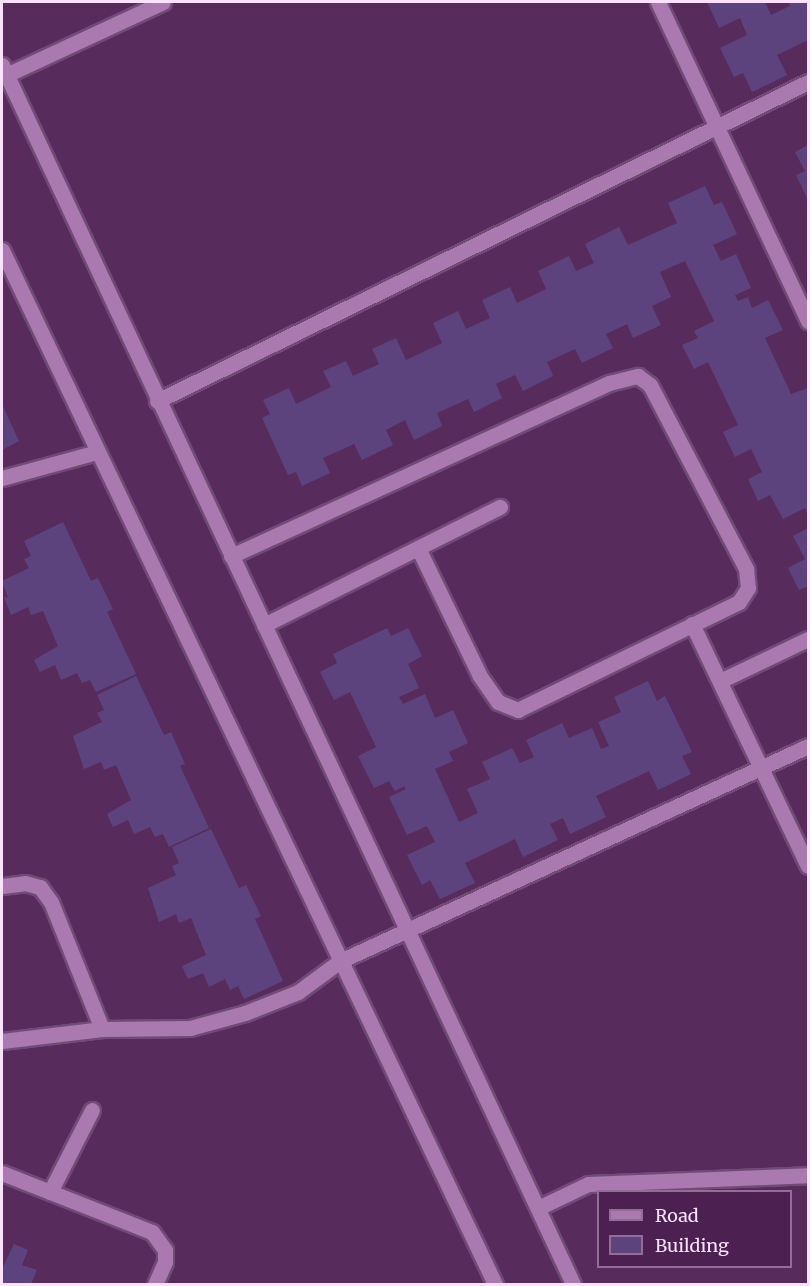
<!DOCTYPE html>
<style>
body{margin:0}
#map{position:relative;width:810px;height:1286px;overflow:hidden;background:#572c5d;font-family:Merriweather,serif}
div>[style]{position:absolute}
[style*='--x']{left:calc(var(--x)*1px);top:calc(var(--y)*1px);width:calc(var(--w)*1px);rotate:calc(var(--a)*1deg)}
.building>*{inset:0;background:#5d437d}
.roads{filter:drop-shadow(2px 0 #714b76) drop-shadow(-2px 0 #714b76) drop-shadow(0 2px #714b76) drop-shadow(0 -2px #714b76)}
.minor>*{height:15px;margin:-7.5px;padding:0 7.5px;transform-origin:7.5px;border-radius:7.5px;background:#a979af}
span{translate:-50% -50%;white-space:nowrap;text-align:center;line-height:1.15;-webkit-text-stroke:6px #4c2152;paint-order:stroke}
.frame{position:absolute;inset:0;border:3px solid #fbe1fe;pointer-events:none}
.legend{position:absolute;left:597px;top:1190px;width:195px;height:78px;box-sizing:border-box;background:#4c2152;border:2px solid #926e97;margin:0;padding:8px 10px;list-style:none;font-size:18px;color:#fbe1fe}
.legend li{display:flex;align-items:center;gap:12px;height:30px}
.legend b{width:30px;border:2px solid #926e97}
</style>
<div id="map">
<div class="building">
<i style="clip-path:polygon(707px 2px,765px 2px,771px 15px,790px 6px,788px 2px,808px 2px,808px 40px,777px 55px,787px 75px,752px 92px,743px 73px,734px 77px,720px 48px,747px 35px,740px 18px,719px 28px)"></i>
<i style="clip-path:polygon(808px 145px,808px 200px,796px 175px,805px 171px,795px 152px)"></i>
<i style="clip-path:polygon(705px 186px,714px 205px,722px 202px,737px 234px,713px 245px,721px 261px,736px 254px,751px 288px,735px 295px,738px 301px,748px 297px,752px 308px,768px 300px,783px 330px,765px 338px,791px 394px,808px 388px,808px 515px,805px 508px,783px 519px,770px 495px,758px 501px,748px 479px,762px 472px,751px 449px,735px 457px,723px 432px,738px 425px,708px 362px,694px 369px,682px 345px,698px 338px,694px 331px,714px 321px,685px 261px,660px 272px,671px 297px,652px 306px,661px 325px,633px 338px,627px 324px,606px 334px,613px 348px,582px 363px,575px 349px,547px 362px,553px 376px,523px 391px,515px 375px,496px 384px,502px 398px,474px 412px,468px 399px,437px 413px,442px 426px,414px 440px,405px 420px,386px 430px,393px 445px,362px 460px,354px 444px,323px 458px,330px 473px,302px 486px,296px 472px,288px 475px,262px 418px,270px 414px,263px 400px,289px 388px,296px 404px,331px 387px,323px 371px,346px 361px,353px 376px,379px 364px,372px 349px,396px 338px,406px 360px,442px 343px,433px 323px,458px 311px,466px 329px,490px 318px,482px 300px,510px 287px,517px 303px,546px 289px,538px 271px,569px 256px,576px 271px,594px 263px,585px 244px,619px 227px,628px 245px,677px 223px,668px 203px)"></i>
<i style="clip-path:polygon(2px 404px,19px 441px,2px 450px)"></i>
<i style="clip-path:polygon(63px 522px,91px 581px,98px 578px,113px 609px,107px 612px,136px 674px,96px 692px,90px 680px,82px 683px,77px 673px,61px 680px,55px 665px,40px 672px,34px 660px,58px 646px,43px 611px,31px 615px,28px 607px,11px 615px,4px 597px,8px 598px,2px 581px,29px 568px,24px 559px,31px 556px,24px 541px)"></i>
<i style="clip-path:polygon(808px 528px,808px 586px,799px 590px,788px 568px,805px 559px,793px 536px)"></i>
<i style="clip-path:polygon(387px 628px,391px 636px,408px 628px,422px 656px,408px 664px,419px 688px,399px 697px,403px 704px,425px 694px,435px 718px,453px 710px,468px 743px,449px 752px,453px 761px,435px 769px,459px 822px,478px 813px,467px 789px,490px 779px,482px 762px,512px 748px,520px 763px,534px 757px,526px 740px,562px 723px,569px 738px,592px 728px,601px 749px,609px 746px,598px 722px,621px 712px,614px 697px,648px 681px,657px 701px,665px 696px,692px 752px,682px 756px,691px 774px,658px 790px,649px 771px,596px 796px,606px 817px,570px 834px,563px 818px,550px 824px,558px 840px,523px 857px,515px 839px,465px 863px,475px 883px,440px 899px,430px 880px,422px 885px,407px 855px,435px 842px,427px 826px,407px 835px,389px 797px,406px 789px,404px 786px,395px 791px,389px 781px,374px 788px,358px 756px,376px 747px,350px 692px,334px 700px,320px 672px,337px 663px,333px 654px)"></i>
<i style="clip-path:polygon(136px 676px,164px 735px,171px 732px,185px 764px,180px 766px,209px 828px,169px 847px,163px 834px,155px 837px,150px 827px,134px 834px,128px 820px,113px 827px,107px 814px,131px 800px,116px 765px,104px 770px,101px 762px,84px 769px,73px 736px,102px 722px,97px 713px,104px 710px,97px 695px)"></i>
<i style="clip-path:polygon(211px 829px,239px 888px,246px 885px,261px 916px,255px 919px,283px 981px,244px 999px,238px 986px,230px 990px,225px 979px,209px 987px,203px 973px,188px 979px,182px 966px,206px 955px,191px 918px,179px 923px,176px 914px,159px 922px,148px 888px,176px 875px,172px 866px,179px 863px,172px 847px)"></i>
<i style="clip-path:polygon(14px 1244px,28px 1250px,22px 1265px,37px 1270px,31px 1284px,2px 1284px,2px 1269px)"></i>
</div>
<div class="roads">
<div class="minor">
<i style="--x:658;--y:2;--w:353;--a:64.8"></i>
<i style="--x:2;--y:65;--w:1346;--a:64.9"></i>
<i style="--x:6;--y:75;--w:173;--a:-24.9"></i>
<i style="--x:2;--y:250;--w:1146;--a:64.51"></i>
<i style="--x:157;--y:401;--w:725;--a:-26.11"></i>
<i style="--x:2;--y:478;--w:98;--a:-15.3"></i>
<i style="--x:231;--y:556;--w:416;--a:-24.6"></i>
<i style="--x:609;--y:383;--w:30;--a:-14"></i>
<i style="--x:638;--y:376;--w:15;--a:37"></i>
<i style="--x:650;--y:385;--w:208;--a:62.4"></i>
<i style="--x:746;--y:569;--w:19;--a:84"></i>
<i style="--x:748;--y:588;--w:17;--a:123"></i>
<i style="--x:739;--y:602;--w:246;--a:154"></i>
<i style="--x:518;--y:710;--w:22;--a:-158"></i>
<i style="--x:498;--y:702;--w:32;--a:-125"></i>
<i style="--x:480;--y:676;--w:142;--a:-115.8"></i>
<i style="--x:692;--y:624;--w:268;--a:64.4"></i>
<i style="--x:264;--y:625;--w:264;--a:-26.6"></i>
<i style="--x:722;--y:680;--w:95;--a:-25.5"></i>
<i style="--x:2;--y:886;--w:23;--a:-7"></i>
<i style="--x:25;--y:883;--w:16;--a:15"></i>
<i style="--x:40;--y:887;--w:19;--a:54"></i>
<i style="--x:51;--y:902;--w:137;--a:68.1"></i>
<i style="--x:2;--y:1041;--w:101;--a:-6.8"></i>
<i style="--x:102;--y:1029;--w:88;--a:-0.7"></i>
<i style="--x:190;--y:1028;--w:57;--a:-15.3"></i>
<i style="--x:245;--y:1013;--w:57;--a:-21.6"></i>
<i style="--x:298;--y:992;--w:52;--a:-36.4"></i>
<i style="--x:340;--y:961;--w:515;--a:-24.67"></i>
<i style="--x:2;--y:1173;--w:161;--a:21.5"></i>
<i style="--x:152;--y:1232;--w:22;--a:54"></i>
<i style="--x:165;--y:1250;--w:12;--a:90"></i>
<i style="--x:165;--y:1262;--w:24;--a:114"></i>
<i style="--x:50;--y:1192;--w:92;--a:-62.9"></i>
<i style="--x:538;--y:1208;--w:55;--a:-25.6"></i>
<i style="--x:588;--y:1184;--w:220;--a:-2.3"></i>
</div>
</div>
<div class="frame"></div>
<ul class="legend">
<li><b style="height:8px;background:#a979af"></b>Road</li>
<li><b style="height:16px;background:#5d437d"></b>Building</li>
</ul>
</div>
